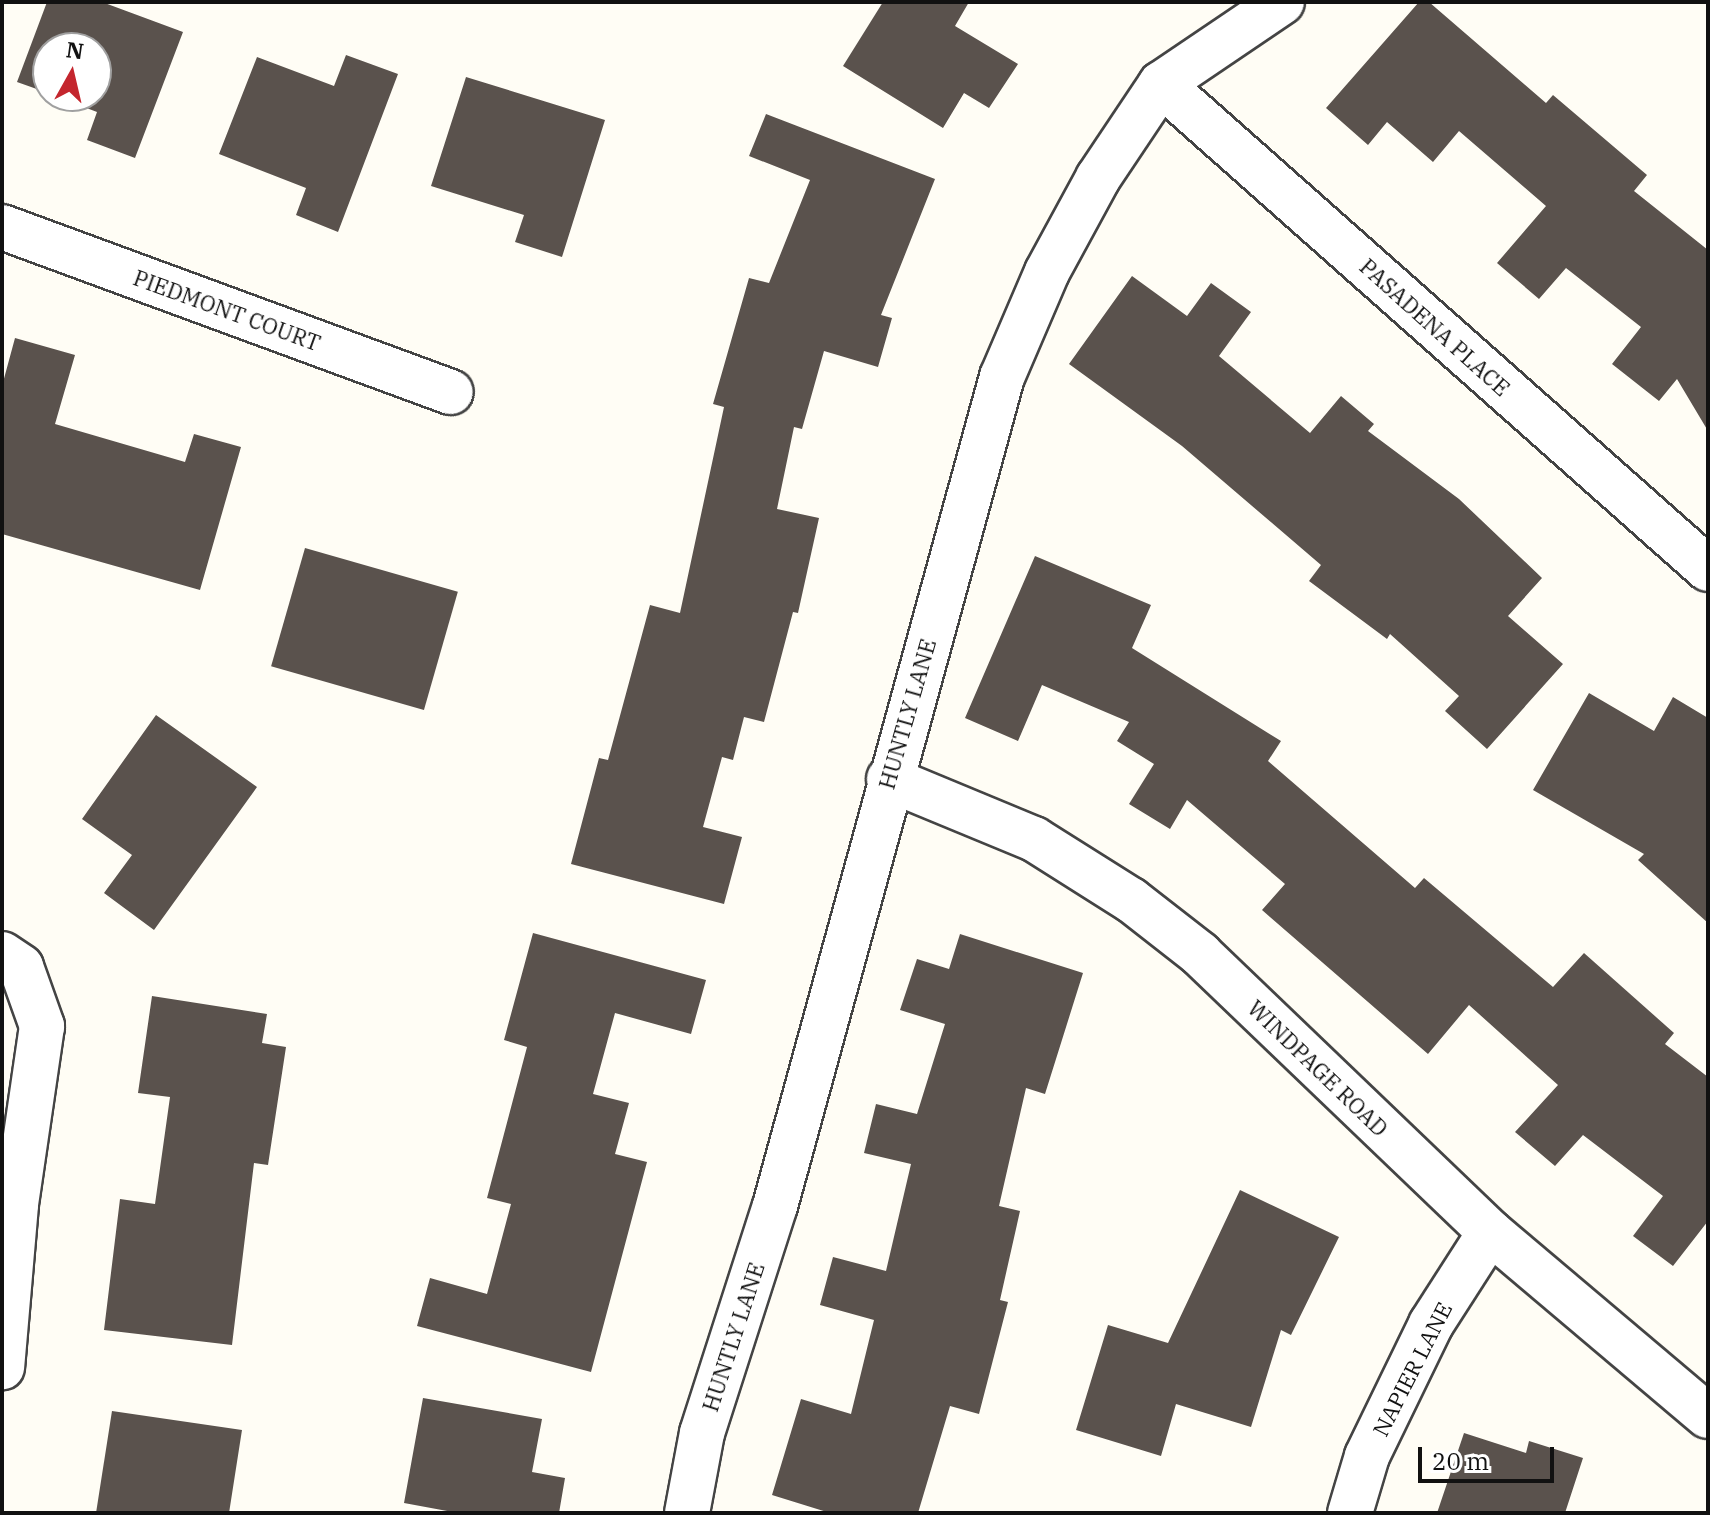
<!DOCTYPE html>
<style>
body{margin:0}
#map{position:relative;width:1710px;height:1515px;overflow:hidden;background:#fffdf5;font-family:"IBM Plex Serif",serif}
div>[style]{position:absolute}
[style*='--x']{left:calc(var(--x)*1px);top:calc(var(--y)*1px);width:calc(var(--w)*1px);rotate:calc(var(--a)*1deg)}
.building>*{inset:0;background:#5a524d;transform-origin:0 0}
.roads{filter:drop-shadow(2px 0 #444) drop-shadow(-2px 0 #444) drop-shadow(0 2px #444) drop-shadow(0 -2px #444)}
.minor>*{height:44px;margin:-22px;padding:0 22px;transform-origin:22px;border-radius:22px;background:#fff}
span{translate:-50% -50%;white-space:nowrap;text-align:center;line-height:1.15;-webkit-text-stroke:8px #fff;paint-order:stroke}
.street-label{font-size:22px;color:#111}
.frame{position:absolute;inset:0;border:4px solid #111;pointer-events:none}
.north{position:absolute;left:32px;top:32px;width:80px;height:80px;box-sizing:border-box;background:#fff;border:2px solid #a0a0a0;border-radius:50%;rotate:8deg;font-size:22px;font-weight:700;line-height:32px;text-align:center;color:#111}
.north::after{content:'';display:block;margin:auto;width:28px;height:36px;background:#c4262e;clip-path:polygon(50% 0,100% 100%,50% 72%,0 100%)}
.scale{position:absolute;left:1418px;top:1447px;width:136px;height:36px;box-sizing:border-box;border:4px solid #111;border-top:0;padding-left:10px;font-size:24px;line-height:28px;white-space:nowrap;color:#111;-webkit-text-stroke:6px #fff;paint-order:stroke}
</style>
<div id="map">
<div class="building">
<i style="clip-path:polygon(47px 2px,102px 2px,183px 32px,135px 158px,87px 140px,97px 112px,55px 96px,96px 96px,96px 48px,48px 48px,48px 93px,17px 82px)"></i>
<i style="clip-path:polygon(883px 2px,969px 2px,955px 26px,1018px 64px,989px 108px,964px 93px,943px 128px,843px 66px)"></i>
<i style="clip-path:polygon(1419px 2px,1429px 2px,1546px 103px,1553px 95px,1647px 175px,1634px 191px,1708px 250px,1708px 431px,1677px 379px,1659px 401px,1612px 364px,1641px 327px,1566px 268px,1539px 299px,1497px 263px,1546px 206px,1459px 131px,1433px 162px,1387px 122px,1368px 145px,1326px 108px)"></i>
<i style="clip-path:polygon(346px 55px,398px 74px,338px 232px,296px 215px,306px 188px,219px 154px,257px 57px,334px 86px)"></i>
<i style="clip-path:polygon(466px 77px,605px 120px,562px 257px,515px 242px,524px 215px,431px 186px)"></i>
<i style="clip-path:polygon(766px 114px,935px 179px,881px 315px,892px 318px,878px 367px,824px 351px,802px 429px,794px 427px,777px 509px,819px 518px,798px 613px,793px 612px,764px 722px,744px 717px,733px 760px,722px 757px,703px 827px,742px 837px,724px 904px,571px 864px,599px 758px,608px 760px,650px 605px,680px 613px,724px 407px,713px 404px,749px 278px,769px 283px,810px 180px,749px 156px)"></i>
<i style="clip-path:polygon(1132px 276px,1187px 316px,1211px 283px,1251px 312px,1219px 356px,1310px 433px,1341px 396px,1374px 424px,1368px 431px,1459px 499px,1542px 578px,1508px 616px,1563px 664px,1487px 749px,1445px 711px,1459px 696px,1390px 634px,1387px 639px,1309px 581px,1321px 565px,1182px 446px,1069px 364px)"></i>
<i style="clip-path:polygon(15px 338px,75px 355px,55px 424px,185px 462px,194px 434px,241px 447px,200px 590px,2px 534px,2px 386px)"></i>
<i style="left:305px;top:548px;width:159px;height:123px;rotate:16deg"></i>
<i style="clip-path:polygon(1035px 556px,1151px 605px,1132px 648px,1281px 741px,1268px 761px,1415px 888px,1424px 878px,1553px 987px,1584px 953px,1674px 1033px,1665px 1044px,1708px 1077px,1708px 1221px,1673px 1266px,1633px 1236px,1663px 1196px,1583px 1135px,1555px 1166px,1515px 1132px,1558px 1085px,1469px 1005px,1428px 1054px,1262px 910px,1285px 884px,1187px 800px,1170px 829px,1129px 804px,1154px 764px,1117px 741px,1129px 722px,1042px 685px,1018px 741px,965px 718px)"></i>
<i style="clip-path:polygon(1589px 693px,1654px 731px,1673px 697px,1708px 718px,1708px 923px,1638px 860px,1644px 854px,1533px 790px)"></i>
<i style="clip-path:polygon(156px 715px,257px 787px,154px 930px,104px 893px,132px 855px,82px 819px)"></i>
<i style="clip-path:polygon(533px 933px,706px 980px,691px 1034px,615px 1013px,593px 1094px,629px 1103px,615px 1154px,647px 1162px,591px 1372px,417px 1326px,430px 1278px,487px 1294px,511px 1204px,487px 1198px,527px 1047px,504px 1040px)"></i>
<i style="clip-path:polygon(960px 934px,1083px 973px,1045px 1094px,1026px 1088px,999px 1206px,1020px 1211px,1000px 1300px,1008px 1302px,979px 1414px,950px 1406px,918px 1513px,830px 1513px,772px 1495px,801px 1399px,851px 1414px,874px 1320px,820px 1305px,833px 1257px,886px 1271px,911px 1164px,864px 1153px,876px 1104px,917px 1114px,945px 1024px,900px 1010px,917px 959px,949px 969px)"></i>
<i style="clip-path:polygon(152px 996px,267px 1014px,262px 1043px,286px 1047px,268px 1165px,254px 1163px,232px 1345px,104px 1330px,120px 1199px,155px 1204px,170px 1097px,138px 1093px)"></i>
<i style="clip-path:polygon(1240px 1190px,1339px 1237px,1291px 1335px,1281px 1330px,1251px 1427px,1176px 1404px,1161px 1456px,1076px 1430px,1108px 1325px,1168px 1343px)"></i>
<i style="clip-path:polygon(423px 1398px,542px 1419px,532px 1472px,565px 1478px,559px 1513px,458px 1513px,404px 1503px)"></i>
<i style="clip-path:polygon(112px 1411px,242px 1430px,229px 1513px,96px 1513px)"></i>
<i style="clip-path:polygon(1464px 1433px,1526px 1453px,1529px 1441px,1583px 1458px,1565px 1513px,1437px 1513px)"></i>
</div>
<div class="roads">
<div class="minor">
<i style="--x:1161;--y:84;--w:731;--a:41.56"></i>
<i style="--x:2;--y:227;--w:478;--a:20.2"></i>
<i style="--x:889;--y:779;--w:157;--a:22.5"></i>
<i style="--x:1034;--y:839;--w:115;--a:32.2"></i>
<i style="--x:1131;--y:900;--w:88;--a:38"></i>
<i style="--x:1200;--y:954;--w:402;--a:43.8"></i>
<i style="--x:1490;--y:1232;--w:285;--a:40.2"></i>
<i style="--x:2;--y:954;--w:23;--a:34"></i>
<i style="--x:21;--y:967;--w:63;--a:70.4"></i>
<i style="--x:42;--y:1026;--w:181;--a:98.3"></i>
<i style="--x:16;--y:1205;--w:163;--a:94.9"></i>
<i style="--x:687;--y:1513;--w:81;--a:-79.4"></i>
<i style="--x:702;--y:1433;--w:238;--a:-72.2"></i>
<i style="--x:775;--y:1206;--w:860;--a:-74.69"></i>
<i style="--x:1002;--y:377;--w:114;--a:-66.8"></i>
<i style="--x:1047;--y:272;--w:107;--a:-61.5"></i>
<i style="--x:1098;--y:178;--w:113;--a:-56.2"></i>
<i style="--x:1161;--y:84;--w:146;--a:-34.1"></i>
<i style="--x:1350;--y:1513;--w:59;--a:-73.4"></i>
<i style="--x:1367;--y:1456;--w:147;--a:-64.1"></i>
<i style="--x:1431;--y:1324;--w:109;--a:-57.3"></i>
</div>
</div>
<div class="street-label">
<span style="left:227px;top:310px;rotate:20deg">PIEDMONT COURT</span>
<span style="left:1435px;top:327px;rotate:42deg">PASADENA PLACE</span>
<span style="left:907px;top:714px;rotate:-74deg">HUNTLY LANE</span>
<span style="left:1318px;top:1068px;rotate:44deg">WINDPAGE ROAD</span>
<span style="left:733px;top:1337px;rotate:-72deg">HUNTLY LANE</span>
<span style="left:1412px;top:1369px;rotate:-63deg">NAPIER LANE</span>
</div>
<div class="frame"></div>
<div class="north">N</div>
<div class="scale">20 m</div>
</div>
